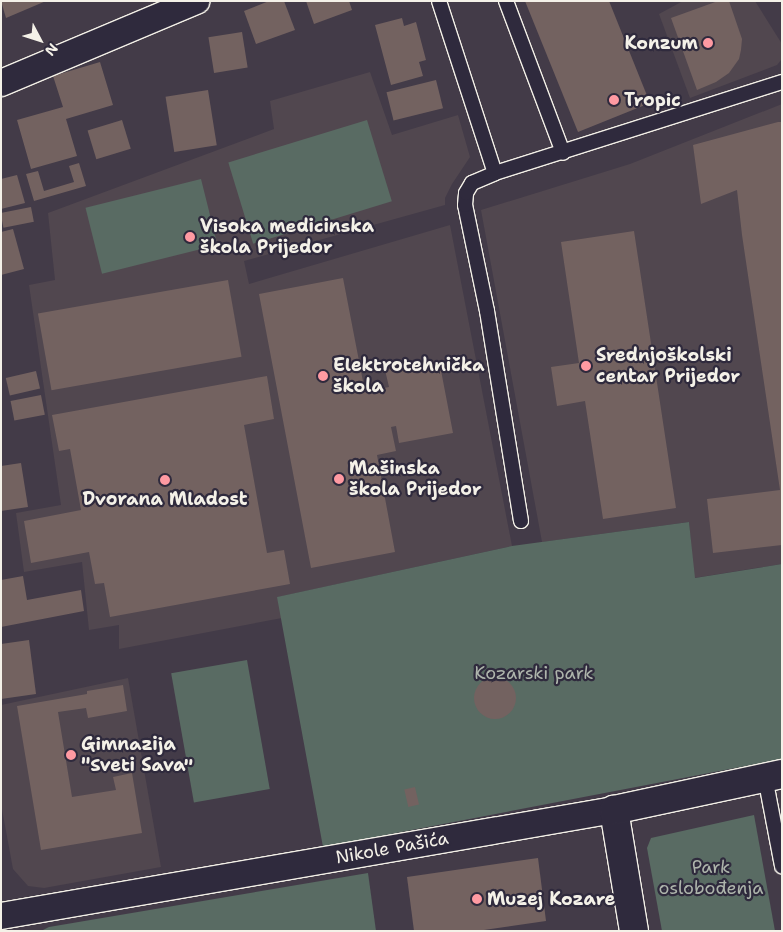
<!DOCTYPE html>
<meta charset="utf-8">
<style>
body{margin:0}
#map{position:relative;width:783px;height:932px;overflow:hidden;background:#433b48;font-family:"Shantell Sans",sans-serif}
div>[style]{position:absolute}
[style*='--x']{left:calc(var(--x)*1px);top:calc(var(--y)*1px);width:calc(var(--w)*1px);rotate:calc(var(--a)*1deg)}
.built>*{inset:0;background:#51474f}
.green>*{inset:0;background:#596b63;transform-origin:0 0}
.building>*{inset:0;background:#736260;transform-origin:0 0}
.round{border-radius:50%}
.roads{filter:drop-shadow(1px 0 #f4f1e8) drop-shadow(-1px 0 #f4f1e8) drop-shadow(0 1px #f4f1e8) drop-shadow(0 -1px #f4f1e8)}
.service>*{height:14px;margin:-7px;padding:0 7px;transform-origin:7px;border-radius:7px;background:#2f2a3d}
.minor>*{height:26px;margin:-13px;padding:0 13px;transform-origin:13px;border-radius:13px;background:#2f2a3d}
.tertiary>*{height:28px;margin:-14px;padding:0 14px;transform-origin:14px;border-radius:14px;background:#2f2a3d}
.dots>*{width:14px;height:14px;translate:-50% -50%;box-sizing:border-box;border:2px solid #2f2a3d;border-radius:50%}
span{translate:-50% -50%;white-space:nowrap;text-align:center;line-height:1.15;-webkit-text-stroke:4.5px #2f2a3d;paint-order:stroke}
.poi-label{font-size:18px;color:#f4f1e8;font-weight:700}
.right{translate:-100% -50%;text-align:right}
.left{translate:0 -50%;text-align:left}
.park-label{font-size:18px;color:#aeb5ac}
.street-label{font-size:18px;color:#f4f1e8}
.frame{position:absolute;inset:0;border:2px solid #f4f1e8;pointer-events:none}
.north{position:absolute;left:15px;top:15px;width:50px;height:50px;-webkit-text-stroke:4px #2f2a3d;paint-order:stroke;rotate:130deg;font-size:14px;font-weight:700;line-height:20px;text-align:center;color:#f4f1e8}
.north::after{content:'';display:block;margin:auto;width:18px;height:22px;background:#f4f1e8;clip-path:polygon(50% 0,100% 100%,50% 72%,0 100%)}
</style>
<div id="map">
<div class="built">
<i style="clip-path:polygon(683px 1px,755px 1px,782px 44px,782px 59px,777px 65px,690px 98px,659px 14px)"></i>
<i style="clip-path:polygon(370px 72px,392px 135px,458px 115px,470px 157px,452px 184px,445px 198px,445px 205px,244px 261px,249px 284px,450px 225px,512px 546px,278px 597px,282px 618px,119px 649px,119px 625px,89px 630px,82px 562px,24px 572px,16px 513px,61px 505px,29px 285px,55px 280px,48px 213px,274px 129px,270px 101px)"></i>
<i style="clip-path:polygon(782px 104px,782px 564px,694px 578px,689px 522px,542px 542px,481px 210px,630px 164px)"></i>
<i style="clip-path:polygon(128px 678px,161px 867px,44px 888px,28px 886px,13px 869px,1px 804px,1px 705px)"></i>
</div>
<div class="green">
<i style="left:367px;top:120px;width:85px;height:145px;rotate:73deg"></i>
<i style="left:201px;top:179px;width:68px;height:119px;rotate:76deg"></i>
<i style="clip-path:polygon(689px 522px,695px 578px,782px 564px,782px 759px,323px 847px,277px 597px,512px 546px)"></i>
<i style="left:247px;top:660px;width:131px;height:77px;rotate:80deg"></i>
<i style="clip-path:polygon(754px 815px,775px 931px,662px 931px,647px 848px,651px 838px)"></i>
<i style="clip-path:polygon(368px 873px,376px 931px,41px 931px,49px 927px)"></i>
</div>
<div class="building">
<i style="clip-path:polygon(1px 1px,46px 1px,6px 18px)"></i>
<i style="clip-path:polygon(269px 1px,284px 1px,295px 30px,256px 44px,244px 11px)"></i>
<i style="clip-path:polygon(306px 1px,349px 1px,352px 10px,314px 24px)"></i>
<i style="clip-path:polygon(525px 1px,609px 1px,650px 103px,578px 132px)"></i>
<i style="clip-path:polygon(718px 1px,729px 1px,742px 39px,741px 50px,739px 59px,729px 73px,716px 82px,697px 90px,671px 18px)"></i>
<i style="clip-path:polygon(402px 18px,404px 26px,416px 22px,426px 60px,419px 62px,423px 76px,391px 85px,375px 25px)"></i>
<i style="left:242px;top:32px;width:36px;height:34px;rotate:81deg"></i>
<i style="clip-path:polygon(100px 62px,113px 105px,66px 119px,77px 156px,31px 169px,17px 120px,63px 107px,53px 76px)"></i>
<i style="left:436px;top:80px;width:29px;height:51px;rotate:76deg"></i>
<i style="left:208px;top:90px;width:56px;height:43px;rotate:81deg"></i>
<i style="left:122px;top:120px;width:30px;height:36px;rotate:73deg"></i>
<i style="clip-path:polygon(778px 122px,782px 122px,782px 545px,713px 553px,707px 499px,780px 490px,742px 235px,737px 190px,701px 204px,693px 145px)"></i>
<i style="clip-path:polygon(79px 163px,86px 186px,34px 201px,26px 174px,38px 171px,44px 191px,74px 182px,69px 166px)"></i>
<i style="clip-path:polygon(17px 175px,25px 203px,1px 209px,1px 179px)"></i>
<i style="left:31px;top:207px;width:15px;height:31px;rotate:79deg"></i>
<i style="clip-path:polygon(13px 229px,24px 269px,1px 275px,1px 232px)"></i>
<i style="clip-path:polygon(634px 231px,676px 508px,603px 519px,585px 401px,557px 406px,551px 367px,579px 363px,561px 242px)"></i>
<i style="clip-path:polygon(343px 278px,365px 392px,389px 387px,385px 370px,439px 360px,453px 433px,399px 443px,396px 426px,391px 427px,396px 451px,377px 455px,395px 552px,311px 568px,259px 294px)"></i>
<i style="left:228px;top:280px;width:78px;height:193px;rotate:80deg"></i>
<i style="left:36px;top:371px;width:18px;height:31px;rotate:77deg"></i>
<i style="clip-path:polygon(267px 376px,274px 419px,244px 425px,267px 553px,284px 550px,290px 584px,110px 617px,104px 583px,95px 584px,89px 552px,31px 563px,24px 521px,81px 510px,70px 449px,59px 451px,52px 415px)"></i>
<i style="left:41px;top:395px;width:20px;height:31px;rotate:79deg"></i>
<i style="clip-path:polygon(21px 463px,28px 507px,1px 511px,1px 466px)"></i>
<i style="clip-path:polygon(23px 576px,27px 600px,81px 590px,84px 611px,1px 627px,1px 580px)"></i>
<i style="clip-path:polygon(29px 640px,36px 694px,1px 699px,1px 644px)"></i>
<i class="round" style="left:474px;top:677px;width:42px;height:42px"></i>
<i style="clip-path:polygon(123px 685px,127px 711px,88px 718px,86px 708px,58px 712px,72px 797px,116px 790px,113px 777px,132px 773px,142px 833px,41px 850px,17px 706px,87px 694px,87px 691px)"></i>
<i style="left:415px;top:787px;width:18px;height:11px;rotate:77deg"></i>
<i style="clip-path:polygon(538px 858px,546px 921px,477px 931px,414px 931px,407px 877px)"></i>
</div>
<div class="roads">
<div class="service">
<i style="--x:439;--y:1;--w:181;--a:72"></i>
<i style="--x:506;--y:1;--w:162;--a:69.4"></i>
<i style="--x:521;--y:521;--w:213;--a:-99.2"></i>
<i style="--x:487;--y:311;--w:108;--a:-101.7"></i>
<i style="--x:465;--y:205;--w:12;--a:-85"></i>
<i style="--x:466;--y:193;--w:12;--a:-59"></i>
<i style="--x:472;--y:183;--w:25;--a:-23"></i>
<i style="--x:495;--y:173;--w:301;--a:-17.6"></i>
<i style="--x:765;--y:777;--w:91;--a:79.2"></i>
</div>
<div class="minor">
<i style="--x:1;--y:83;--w:212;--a:-22.8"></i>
<i style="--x:1;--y:916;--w:622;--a:-9.81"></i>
</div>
<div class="tertiary">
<i style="--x:634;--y:931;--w:123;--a:-99.4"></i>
<i style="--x:614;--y:810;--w:172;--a:-12.1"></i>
</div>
</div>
<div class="dots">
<i style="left:708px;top:43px;background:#ff9aa2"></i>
<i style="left:614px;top:100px;background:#ff9aa2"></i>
<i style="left:190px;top:237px;background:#ff9aa2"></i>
<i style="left:586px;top:366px;background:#ff9aa2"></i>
<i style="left:323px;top:376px;background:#ff9aa2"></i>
<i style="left:339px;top:479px;background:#ff9aa2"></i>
<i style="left:165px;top:480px;background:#ff9aa2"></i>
<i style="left:71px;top:755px;background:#ff9aa2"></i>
<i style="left:477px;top:899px;background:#ff9aa2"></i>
</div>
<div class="poi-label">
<span class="right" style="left:698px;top:43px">Konzum</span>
<span class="left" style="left:624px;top:100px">Tropic</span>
<span class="left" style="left:200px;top:237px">Visoka medicinska<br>škola Prijedor</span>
<span class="left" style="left:596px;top:366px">Srednjoškolski<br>centar Prijedor</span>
<span class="left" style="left:333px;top:376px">Elektrotehnička<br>škola</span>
<span class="left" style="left:349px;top:479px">Mašinska<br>škola Prijedor</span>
<span style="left:165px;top:499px">Dvorana Mladost</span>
<span class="left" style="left:81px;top:755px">Gimnazija<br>"Sveti Sava"</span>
<span class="left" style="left:487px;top:899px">Muzej Kozare</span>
</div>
<div class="park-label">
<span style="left:534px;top:673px">Kozarski park</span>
<span style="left:711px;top:878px">Park<br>oslobođenja</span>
</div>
<div class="street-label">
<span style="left:392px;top:848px;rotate:-10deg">Nikole Pašića</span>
</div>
<div class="frame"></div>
<div class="north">N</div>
</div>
